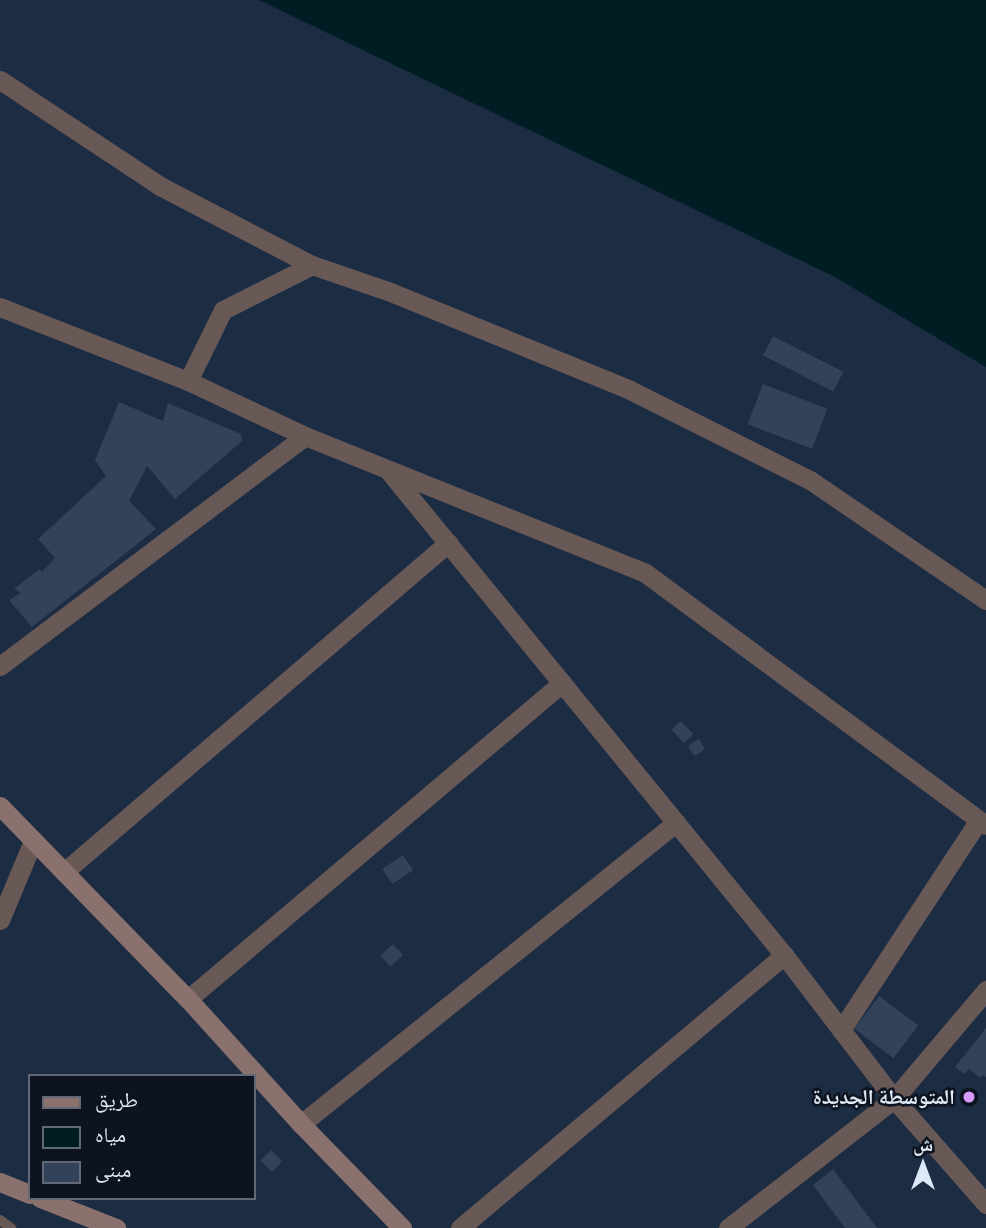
<!DOCTYPE html>
<meta charset="utf-8">
<style>
body{margin:0}
#map{position:relative;width:986px;height:1228px;overflow:hidden;background:#1c2c43;font-family:Raleway,"Noto Naskh Arabic",sans-serif}
div>[style]{position:absolute}
[style*='--x']{left:calc(var(--x)*1px);top:calc(var(--y)*1px);width:calc(var(--w)*1px);rotate:calc(var(--a)*1deg)}
.water>*{inset:0;background:#001d24}
.building>*{inset:0;background:#31425a;transform-origin:0 0}
.service>*{height:10px;margin:-5px;padding:0 5px;transform-origin:5px;border-radius:5px;background:#685856}
.minor>*{height:19px;margin:-9.5px;padding:0 9.5px;transform-origin:9.5px;border-radius:9.5px;background:#685856}
.secondary>*{height:19px;margin:-9.5px;padding:0 9.5px;transform-origin:9.5px;border-radius:9.5px;background:#8a716d}
.dots>*{width:19px;height:19px;translate:-50% -50%;box-sizing:border-box;border:4px solid #0d141f;border-radius:50%}
span{translate:-50% -50%;white-space:nowrap;text-align:center;line-height:1.15;-webkit-text-stroke:5px #0d141f;paint-order:stroke}
.poi-label{font-size:21px;color:#dee9f8;font-weight:700}
.right{translate:-100% -50%;text-align:right}
.legend{position:absolute;left:28px;top:1074px;width:228px;height:126px;box-sizing:border-box;background:#0d141f;border:2px solid #616976;margin:0;padding:9px 12px;list-style:none;font-size:21px;color:#dee9f8}
.legend li{display:flex;align-items:center;gap:14px;height:35px}
.legend b{width:35px;border:2px solid #616976}
.north{position:absolute;left:888px;top:1130px;width:70px;height:70px;-webkit-text-stroke:5px #0d141f;paint-order:stroke;rotate:0deg;font-size:19px;font-weight:700;line-height:28px;text-align:center;color:#dee9f8}
.north::after{content:'';display:block;margin:auto;width:24px;height:32px;background:#dee9f8;clip-path:polygon(50% 0,100% 100%,50% 72%,0 100%)}
</style>
<div id="map">
<div class="water">
<i style="clip-path:polygon(259px 0,986px 0,986px 367px,835px 277px)"></i>
</div>
<div class="building">
<i style="left:773px;top:336px;width:79px;height:22px;rotate:27deg"></i>
<i style="left:763px;top:384px;width:69px;height:43px;rotate:21deg"></i>
<i style="clip-path:polygon(119px 402px,163px 421px,168px 403px,241px 434px,242px 441px,175px 499px,147px 466px,129px 501px,156px 529px,32px 627px,9px 600px,21px 593px,14px 589px,39px 569px,42px 572px,55px 558px,38px 539px,106px 476px,95px 460px)"></i>
<i style="left:681px;top:721px;width:18px;height:13px;rotate:47deg"></i>
<i style="left:699px;top:739px;width:12px;height:13px;rotate:59deg"></i>
<i style="left:403px;top:855px;width:18px;height:25px;rotate:56deg"></i>
<i style="left:393px;top:944px;width:15px;height:17px;rotate:48deg"></i>
<i style="left:879px;top:996px;width:49px;height:41px;rotate:37deg"></i>
<i style="clip-path:polygon(986px 1028px,986px 1077px,983px 1075px,980px 1078px,969px 1069px,964px 1074px,955px 1067px)"></i>
<i style="left:271px;top:1150px;width:16px;height:15px;rotate:45deg"></i>
<i style="clip-path:polygon(833px 1169px,877px 1228px,845px 1228px,813px 1185px)"></i>
</div>
<div class="service">
<i style="--x:0;--y:1220;--w:14;--a:36"></i>
</div>
<div class="minor">
<i style="--x:0;--y:80;--w:192;--a:33.5"></i>
<i style="--x:160;--y:186;--w:171;--a:27.5"></i>
<i style="--x:312;--y:265;--w:80;--a:18.9"></i>
<i style="--x:388;--y:291;--w:261;--a:22.2"></i>
<i style="--x:630;--y:390;--w:201;--a:26.6"></i>
<i style="--x:810;--y:480;--w:213;--a:34.3"></i>
<i style="--x:0;--y:307;--w:202;--a:21.5"></i>
<i style="--x:188;--y:381;--w:129;--a:25.2"></i>
<i style="--x:305;--y:436;--w:365;--a:21.9"></i>
<i style="--x:644;--y:572;--w:425;--a:36.5"></i>
<i style="--x:188;--y:381;--w:79;--a:-63.8"></i>
<i style="--x:223;--y:310;--w:100;--a:-26.8"></i>
<i style="--x:388;--y:470;--w:626;--a:50.77"></i>
<i style="--x:784;--y:955;--w:181;--a:52.6"></i>
<i style="--x:894;--y:1099;--w:140;--a:48.8"></i>
<i style="--x:0;--y:666;--w:382;--a:-37"></i>
<i style="--x:64;--y:872;--w:506;--a:-40.59"></i>
<i style="--x:0;--y:920;--w:86;--a:-67.3"></i>
<i style="--x:188;--y:999;--w:490;--a:-40.2"></i>
<i style="--x:841;--y:1030;--w:251;--a:-56.7"></i>
<i style="--x:301;--y:1124;--w:481;--a:-38.8"></i>
<i style="--x:460;--y:1228;--w:424;--a:-40.1"></i>
<i style="--x:728;--y:1228;--w:210;--a:-37.9"></i>
<i style="--x:894;--y:1099;--w:143;--a:-49.8"></i>
</div>
<div class="secondary">
<i style="--x:0;--y:806;--w:269;--a:45.8"></i>
<i style="--x:188;--y:999;--w:169;--a:47.9"></i>
<i style="--x:301;--y:1124;--w:145;--a:45.8"></i>
<i style="--x:0;--y:1182;--w:32;--a:22"></i>
<i style="--x:40;--y:1198;--w:82;--a:21.5"></i>
</div>
<div class="dots">
<i style="left:969px;top:1097px;background:#d79bf9"></i>
</div>
<div class="poi-label">
<span class="right" style="left:955px;top:1097px">المتوسطة الجديدة</span>
</div>
<ul class="legend">
<li><b style="height:9px;background:#8a716d"></b>طريق</li>
<li><b style="height:19px;background:#001d24"></b>مياه</li>
<li><b style="height:19px;background:#31425a"></b>مبنى</li>
</ul>
<div class="north">ش</div>
</div>
